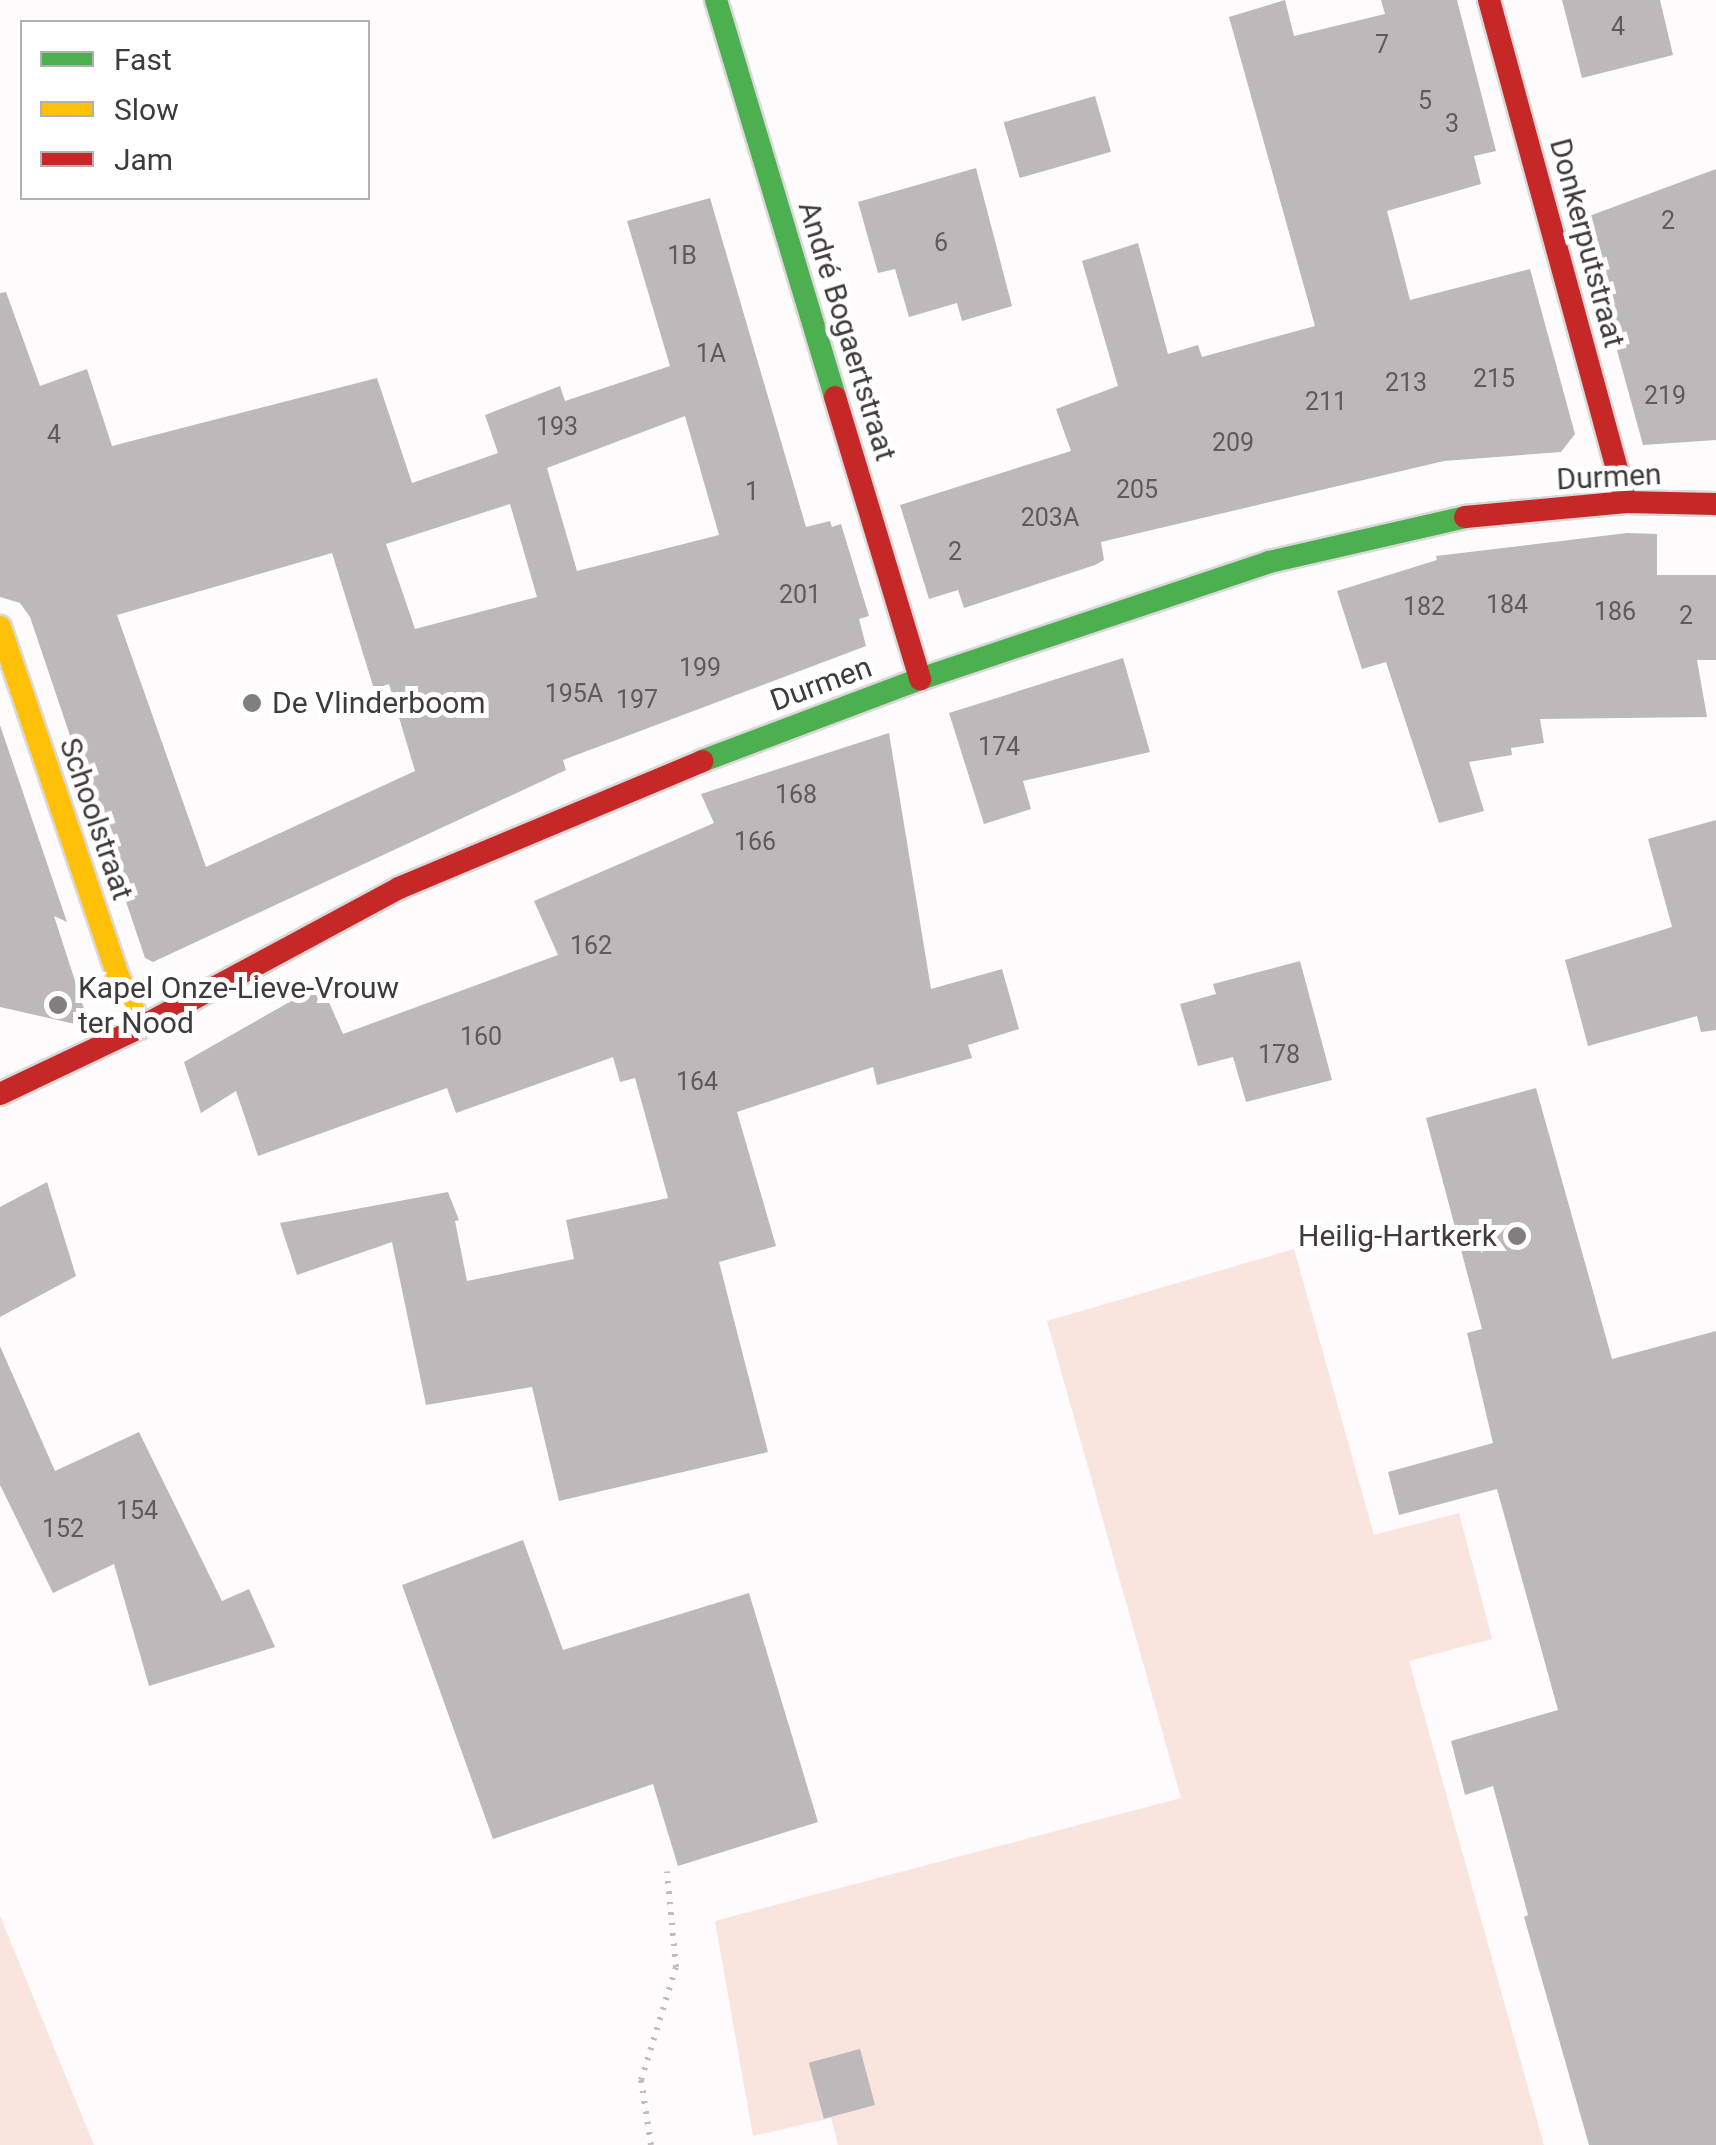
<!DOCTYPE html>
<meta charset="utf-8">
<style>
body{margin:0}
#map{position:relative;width:1716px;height:2145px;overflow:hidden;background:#fdfbfc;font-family:Roboto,sans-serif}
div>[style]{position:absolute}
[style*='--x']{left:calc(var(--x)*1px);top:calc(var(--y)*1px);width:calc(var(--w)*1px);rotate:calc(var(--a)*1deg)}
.green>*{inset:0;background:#f9e4de}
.building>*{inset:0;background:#bdb9bb;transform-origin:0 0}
.path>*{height:6px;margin-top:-3px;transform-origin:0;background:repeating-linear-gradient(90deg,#c3bbbb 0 2.5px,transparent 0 10.5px)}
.roads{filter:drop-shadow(2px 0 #dbd8d9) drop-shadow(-2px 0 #dbd8d9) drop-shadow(0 2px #dbd8d9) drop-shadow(0 -2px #dbd8d9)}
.fast>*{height:22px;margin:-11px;padding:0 11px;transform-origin:11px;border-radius:11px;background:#4caf50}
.slow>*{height:22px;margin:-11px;padding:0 11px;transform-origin:11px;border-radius:11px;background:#ffc107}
.jam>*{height:22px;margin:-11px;padding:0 11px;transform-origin:11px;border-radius:11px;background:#c62828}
.dots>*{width:28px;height:28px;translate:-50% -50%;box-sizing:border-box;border:5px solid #fff;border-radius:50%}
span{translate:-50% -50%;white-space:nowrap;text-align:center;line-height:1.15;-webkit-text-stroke:10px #fff;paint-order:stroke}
.number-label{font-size:25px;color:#5f5a5b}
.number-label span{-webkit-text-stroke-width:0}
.street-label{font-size:30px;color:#403a3b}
.poi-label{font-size:30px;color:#403a3b}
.left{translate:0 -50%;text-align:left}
.right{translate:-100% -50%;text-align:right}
.legend{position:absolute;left:20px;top:20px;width:350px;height:180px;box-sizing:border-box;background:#fff;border:2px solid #b3b0b1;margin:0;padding:12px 18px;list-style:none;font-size:30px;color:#403a3b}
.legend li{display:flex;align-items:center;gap:20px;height:50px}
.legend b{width:50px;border:2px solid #b3b0b1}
</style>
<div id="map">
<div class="green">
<i style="clip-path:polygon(1294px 1249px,1374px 1535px,1459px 1513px,1492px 1639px,1409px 1661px,1544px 2145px,838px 2145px,831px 2118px,753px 2136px,715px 1921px,1181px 1798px,1047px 1321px)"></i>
<i style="clip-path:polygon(0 1916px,94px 2145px,0 2145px)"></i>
</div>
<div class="building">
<i style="clip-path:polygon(1285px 0,1294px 36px,1385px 14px,1381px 0,1457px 0,1496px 151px,1474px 156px,1481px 184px,1387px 211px,1410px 300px,1530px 269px,1575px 434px,1561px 452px,1444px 461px,1101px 542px,1104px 560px,1095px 565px,964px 608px,958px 590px,929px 599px,900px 505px,1071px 451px,1056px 409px,1118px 386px,1082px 261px,1138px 243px,1168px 354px,1198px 345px,1202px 357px,1315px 326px,1229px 17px)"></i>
<i style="clip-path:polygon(1562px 0,1660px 0,1673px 55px,1582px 78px)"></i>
<i style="left:1095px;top:96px;width:58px;height:95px;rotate:74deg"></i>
<i style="clip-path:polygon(976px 168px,1012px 306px,962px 321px,957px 303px,909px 317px,895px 269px,878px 273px,858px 202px)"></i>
<i style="clip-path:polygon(1716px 169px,1716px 440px,1643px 445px,1581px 219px)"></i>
<i style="clip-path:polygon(evenodd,710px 198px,806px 527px,830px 521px,832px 527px,841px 524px,869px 616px,859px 619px,866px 646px,563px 760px,566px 770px,153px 962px,145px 958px,30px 617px,20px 603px,0 597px,0 293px,6px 292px,40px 386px,87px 369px,112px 446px,377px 378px,412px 483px,498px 453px,485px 415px,560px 386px,565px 401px,670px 366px,627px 221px,710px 198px,685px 416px,719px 535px,577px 571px,547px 468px,685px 416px,710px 198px,510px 504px,537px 597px,415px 629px,386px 544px,510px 504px,710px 198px,332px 553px,374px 689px,389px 684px,415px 771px,206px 867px,117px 615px,332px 553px)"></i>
<i style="clip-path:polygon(1627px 533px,1657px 534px,1657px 575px,1716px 575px,1716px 660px,1697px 660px,1707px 717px,1540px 719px,1544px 743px,1511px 748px,1512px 755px,1469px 762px,1484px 811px,1439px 823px,1386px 662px,1362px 669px,1337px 591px,1437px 560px,1436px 556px)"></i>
<i style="clip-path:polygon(1123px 658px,1150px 752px,1023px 781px,1031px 809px,984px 824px,949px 713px)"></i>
<i style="clip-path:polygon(0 725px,67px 922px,54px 916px,87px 1018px,75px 1024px,0 1007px)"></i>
<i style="clip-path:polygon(889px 733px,931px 989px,1002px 969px,1019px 1029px,968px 1045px,972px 1058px,877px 1085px,873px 1067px,737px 1112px,776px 1246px,719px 1262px,768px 1452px,559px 1501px,532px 1387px,426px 1405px,392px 1242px,297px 1275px,280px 1223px,448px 1192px,459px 1220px,455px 1221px,467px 1281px,574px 1259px,566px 1220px,668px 1198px,635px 1078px,620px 1082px,613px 1057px,456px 1113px,447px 1088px,258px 1156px,236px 1091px,201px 1113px,184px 1062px,321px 984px,343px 1034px,558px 955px,534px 901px,714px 823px,701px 794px)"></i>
<i style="clip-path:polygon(1716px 820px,1716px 1030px,1701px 1032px,1697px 1016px,1588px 1046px,1565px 960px,1672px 927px,1648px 839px)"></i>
<i style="clip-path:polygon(1300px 961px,1332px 1080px,1246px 1102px,1233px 1057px,1198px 1066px,1180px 1004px,1216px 994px,1213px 984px)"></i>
<i style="clip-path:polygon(1536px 1088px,1612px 1359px,1716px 1331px,1716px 2145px,1589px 2145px,1524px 1917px,1528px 1915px,1493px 1786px,1465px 1795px,1451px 1741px,1558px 1710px,1497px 1489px,1399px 1515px,1388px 1472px,1493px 1443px,1467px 1333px,1482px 1329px,1426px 1118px)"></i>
<i style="clip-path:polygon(47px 1182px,76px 1276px,0 1317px,0 1207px)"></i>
<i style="clip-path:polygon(0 1346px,55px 1471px,139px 1432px,222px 1601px,249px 1589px,275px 1647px,149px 1686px,114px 1564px,53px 1593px,0 1485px)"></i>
<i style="clip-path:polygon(523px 1540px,563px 1650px,749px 1593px,818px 1822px,678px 1866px,653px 1784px,493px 1839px,402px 1585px)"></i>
<i style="left:860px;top:2049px;width:58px;height:53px;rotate:75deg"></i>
</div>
<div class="path">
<i style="--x:651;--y:2145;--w:66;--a:-98.7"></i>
<i style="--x:641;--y:2080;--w:118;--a:-72.8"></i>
<i style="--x:676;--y:1967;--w:96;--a:-95.4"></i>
</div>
<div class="roads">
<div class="fast">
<i style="--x:716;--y:0;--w:414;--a:73.3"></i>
<i style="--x:702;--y:761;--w:233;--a:-20.6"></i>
<i style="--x:920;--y:679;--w:368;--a:-18.5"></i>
<i style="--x:1269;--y:562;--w:201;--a:-12.9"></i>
</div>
<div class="slow">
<i style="--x:0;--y:627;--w:368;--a:71.3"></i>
<i style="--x:118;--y:976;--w:56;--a:65.7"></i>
</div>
<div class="jam">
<i style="--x:1489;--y:0;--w:520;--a:74.74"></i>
<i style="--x:835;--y:397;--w:295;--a:73.2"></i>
<i style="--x:1465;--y:517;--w:162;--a:-5.3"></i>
<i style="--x:1626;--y:502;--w:90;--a:1.3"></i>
<i style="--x:0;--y:1094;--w:156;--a:-25.4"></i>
<i style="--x:141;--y:1027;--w:293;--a:-28.3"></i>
<i style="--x:399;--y:888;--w:329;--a:-22.7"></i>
</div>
</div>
<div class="dots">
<i style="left:252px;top:703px;background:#827e7f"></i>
<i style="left:58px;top:1005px;background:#827e7f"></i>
<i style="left:1517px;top:1236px;background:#827e7f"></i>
</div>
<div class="number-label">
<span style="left:1618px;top:27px">4</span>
<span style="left:1382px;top:45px">7</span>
<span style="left:1425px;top:101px">5</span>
<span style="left:1452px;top:124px">3</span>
<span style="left:1668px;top:221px">2</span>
<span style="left:941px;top:243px">6</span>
<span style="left:682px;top:256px">1B</span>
<span style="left:711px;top:354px">1A</span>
<span style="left:1494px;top:379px">215</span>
<span style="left:1406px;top:383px">213</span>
<span style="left:1665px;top:396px">219</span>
<span style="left:1326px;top:402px">211</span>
<span style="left:557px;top:427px">193</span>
<span style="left:54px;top:435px">4</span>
<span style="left:1233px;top:443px">209</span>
<span style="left:1137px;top:490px">205</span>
<span style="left:752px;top:492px">1</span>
<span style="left:1050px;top:518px">203A</span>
<span style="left:955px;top:552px">2</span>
<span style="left:800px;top:595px">201</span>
<span style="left:1507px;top:605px">184</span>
<span style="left:1424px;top:607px">182</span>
<span style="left:1615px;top:612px">186</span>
<span style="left:1686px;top:616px">2</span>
<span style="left:700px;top:668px">199</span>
<span style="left:574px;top:694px">195A</span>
<span style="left:637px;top:700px">197</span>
<span style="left:999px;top:747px">174</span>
<span style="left:796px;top:795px">168</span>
<span style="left:755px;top:842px">166</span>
<span style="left:591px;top:946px">162</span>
<span style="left:481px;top:1037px">160</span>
<span style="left:1279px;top:1055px">178</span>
<span style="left:697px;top:1082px">164</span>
<span style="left:137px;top:1511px">154</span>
<span style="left:63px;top:1529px">152</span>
</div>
<div class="street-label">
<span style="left:1587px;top:243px;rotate:75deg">Donkerputstraat</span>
<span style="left:847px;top:331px;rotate:73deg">André Bogaertstraat</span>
<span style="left:1609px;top:477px;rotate:-3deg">Durmen</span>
<span style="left:821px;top:684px;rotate:-20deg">Durmen</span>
<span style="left:96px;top:819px;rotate:71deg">Schoolstraat</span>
</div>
<div class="poi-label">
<span class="left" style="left:272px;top:703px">De Vlinderboom</span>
<span class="left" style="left:78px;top:1005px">Kapel Onze-Lieve-Vrouw<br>ter Nood</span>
<span class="right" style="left:1497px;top:1236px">Heilig-Hartkerk</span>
</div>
<ul class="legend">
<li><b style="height:12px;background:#4caf50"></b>Fast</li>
<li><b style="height:12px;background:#ffc107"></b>Slow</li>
<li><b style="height:12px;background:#c62828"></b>Jam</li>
</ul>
</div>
